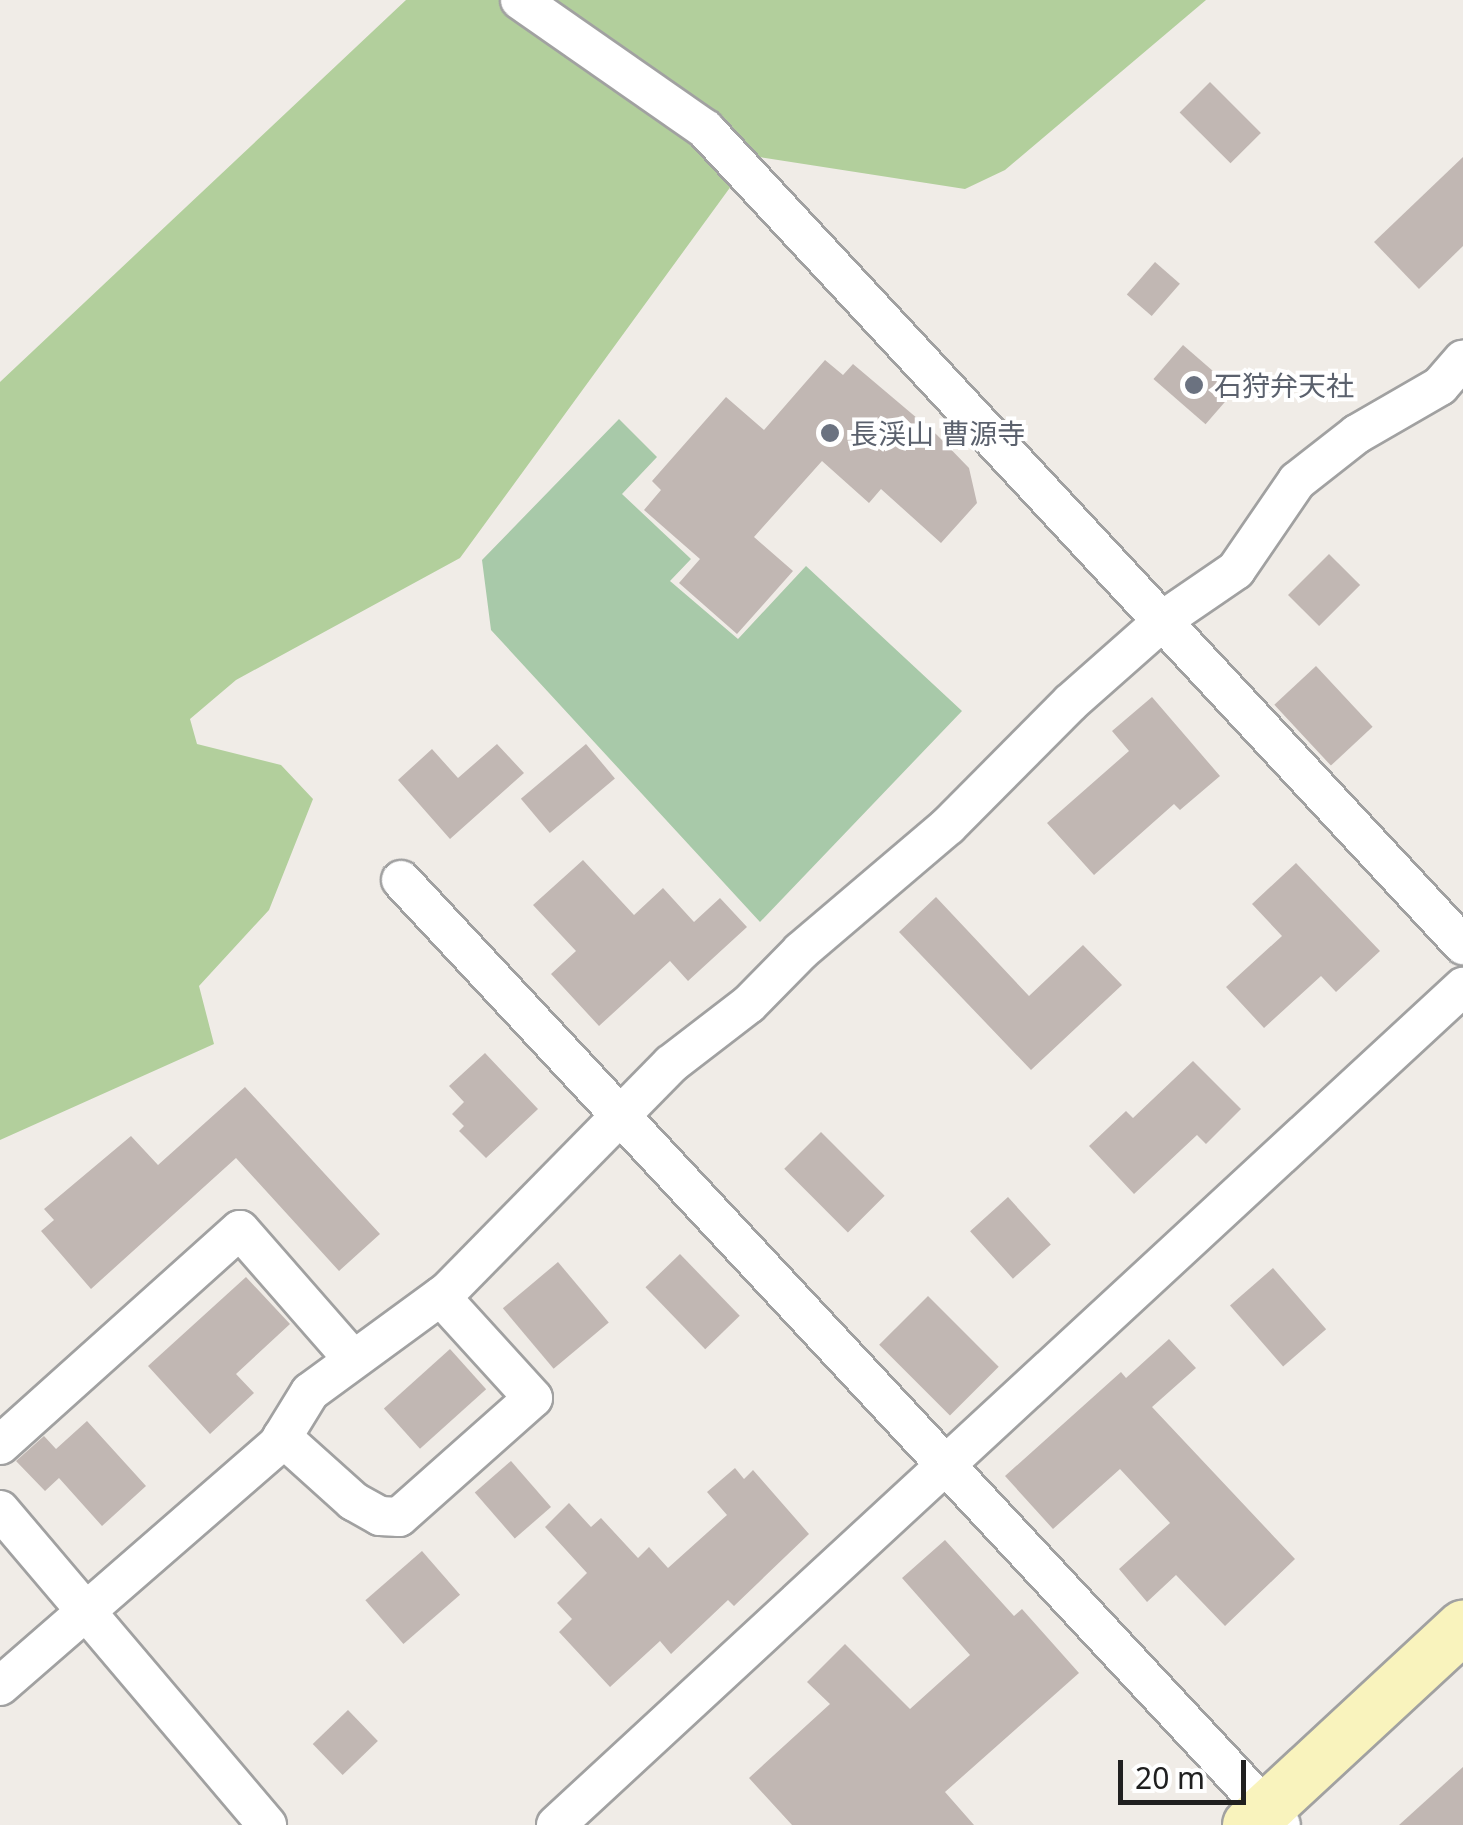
<!DOCTYPE html>
<meta charset="utf-8">
<style>
body{margin:0}
#map{position:relative;width:1463px;height:1825px;overflow:hidden;background:#f0ece7;font-family:"Noto Sans","Noto Sans JP",sans-serif}
div>[style]{position:absolute}
[style*='--x']{left:calc(var(--x)*1px);top:calc(var(--y)*1px);width:calc(var(--w)*1px);rotate:calc(var(--a)*1deg)}
.forest>*{inset:0;background:#b2cf9c}
.cemetery>*{inset:0;background:#a8c9a9}
.building>*{inset:0;background:#c1b7b3;transform-origin:0 0}
.roads{filter:drop-shadow(2px 0 #a1a1a1) drop-shadow(-2px 0 #a1a1a1) drop-shadow(0 2px #a1a1a1) drop-shadow(0 -2px #a1a1a1)}
.minor>*{height:38px;margin:-19px;padding:0 19px;transform-origin:19px;border-radius:19px;background:#fff}
.secondary>*{height:52px;margin:-26px;padding:0 26px;transform-origin:26px;border-radius:26px;background:#f9f3bd}
.dots>*{width:28px;height:28px;translate:-50% -50%;box-sizing:border-box;border:5px solid #fff;border-radius:50%}
span{translate:-50% -50%;white-space:nowrap;text-align:center;line-height:1.15;-webkit-text-stroke:8px #fff;paint-order:stroke}
.worship-label{font-size:28px;color:#5b616d}
.left{translate:0 -50%;text-align:left}
.scale{position:absolute;left:1118px;top:1760px;width:128px;height:45px;box-sizing:border-box;border:5px solid #202020;border-top:0;padding-left:12px;font-size:30px;line-height:35px;white-space:nowrap;color:#202020;-webkit-text-stroke:8px #fff;paint-order:stroke}
</style>
<div id="map">
<div class="forest">
<i style="clip-path:polygon(406px 0,1206px 0,1005px 170px,965px 189px,753px 156px,460px 558px,236px 680px,190px 719px,197px 744px,281px 765px,313px 799px,269px 910px,199px 986px,214px 1044px,0 1140px,0 382px)"></i>
</div>
<div class="cemetery">
<i style="clip-path:polygon(619px 419px,657px 457px,622px 494px,691px 559px,670px 581px,738px 639px,806px 566px,962px 711px,760px 922px,491px 630px,482px 560px)"></i>
</div>
<div class="building">
<i style="left:1210px;top:82px;width:72px;height:43px;rotate:45deg"></i>
<i style="clip-path:polygon(1463px 157px,1463px 246px,1419px 289px,1374px 242px)"></i>
<i style="left:1155px;top:262px;width:33px;height:43px;rotate:41deg"></i>
<i style="left:1183px;top:345px;width:69px;height:45px;rotate:41deg"></i>
<i style="clip-path:polygon(825px 360px,843px 375px,853px 364px,937px 435px,969px 468px,977px 503px,941px 543px,881px 489px,869px 503px,822px 461px,754px 537px,793px 571px,737px 634px,679px 583px,700px 559px,644px 510px,661px 490px,652px 481px,726px 397px,764px 430px)"></i>
<i style="left:1329px;top:554px;width:44px;height:58px;rotate:45deg"></i>
<i style="left:1316px;top:666px;width:83px;height:57px;rotate:47deg"></i>
<i style="clip-path:polygon(1152px 697px,1220px 776px,1180px 810px,1174px 804px,1094px 875px,1047px 823px,1129px 751px,1112px 731px)"></i>
<i style="clip-path:polygon(497px 744px,524px 773px,450px 839px,398px 780px,432px 749px,458px 778px)"></i>
<i style="left:586px;top:744px;width:45px;height:85px;rotate:50deg"></i>
<i style="clip-path:polygon(583px 860px,634px 915px,663px 888px,694px 922px,720px 898px,747px 927px,688px 981px,670px 961px,599px 1026px,551px 974px,576px 951px,533px 905px)"></i>
<i style="clip-path:polygon(1296px 863px,1380px 951px,1336px 992px,1321px 976px,1264px 1028px,1226px 987px,1282px 936px,1252px 904px)"></i>
<i style="clip-path:polygon(936px 897px,1029px 996px,1083px 945px,1122px 985px,1031px 1070px,899px 932px)"></i>
<i style="clip-path:polygon(485px 1053px,538px 1109px,486px 1158px,459px 1131px,464px 1126px,452px 1114px,464px 1102px,449px 1086px)"></i>
<i style="clip-path:polygon(1193px 1061px,1241px 1109px,1206px 1144px,1197px 1135px,1134px 1194px,1089px 1146px,1126px 1111px,1133px 1118px)"></i>
<i style="clip-path:polygon(245px 1087px,380px 1234px,339px 1271px,236px 1158px,91px 1289px,41px 1231px,54px 1220px,44px 1209px,131px 1136px,158px 1165px)"></i>
<i style="left:821px;top:1132px;width:90px;height:52px;rotate:45deg"></i>
<i style="left:1008px;top:1197px;width:64px;height:51px;rotate:48deg"></i>
<i style="left:680px;top:1254px;width:86px;height:48px;rotate:46deg"></i>
<i style="left:558px;top:1262px;width:79px;height:72px;rotate:50deg"></i>
<i style="left:1273px;top:1268px;width:81px;height:57px;rotate:49deg"></i>
<i style="clip-path:polygon(246px 1277px,290px 1324px,236px 1374px,254px 1393px,210px 1434px,148px 1366px)"></i>
<i style="left:928px;top:1296px;width:100px;height:69px;rotate:45deg"></i>
<i style="clip-path:polygon(1169px 1339px,1196px 1368px,1152px 1407px,1295px 1559px,1225px 1626px,1176px 1575px,1147px 1602px,1119px 1569px,1170px 1523px,1120px 1469px,1053px 1529px,1005px 1476px,1121px 1372px,1126px 1378px)"></i>
<i style="left:450px;top:1349px;width:54px;height:89px;rotate:48deg"></i>
<i style="clip-path:polygon(87px 1421px,146px 1486px,102px 1526px,59px 1478px,45px 1491px,16px 1461px,44px 1436px,56px 1449px)"></i>
<i style="left:511px;top:1461px;width:61px;height:48px;rotate:49deg"></i>
<i style="clip-path:polygon(735px 1468px,744px 1479px,753px 1470px,809px 1534px,734px 1606px,728px 1600px,671px 1654px,660px 1641px,610px 1687px,559px 1632px,572px 1619px,557px 1603px,587px 1573px,545px 1527px,569px 1503px,591px 1527px,601px 1518px,638px 1558px,649px 1547px,668px 1568px,727px 1515px,707px 1492px)"></i>
<i style="clip-path:polygon(945px 1540px,1014px 1616px,1022px 1609px,1079px 1673px,945px 1792px,974px 1825px,792px 1825px,749px 1778px,830px 1704px,807px 1682px,845px 1644px,910px 1709px,970px 1655px,902px 1578px)"></i>
<i style="left:422px;top:1551px;width:58px;height:75px;rotate:49deg"></i>
<i style="left:348px;top:1710px;width:43px;height:49px;rotate:46deg"></i>
<i style="clip-path:polygon(1463px 1767px,1463px 1825px,1399px 1825px)"></i>
</div>
<div class="roads">
<div class="minor">
<i style="--x:520;--y:0;--w:226;--a:34.9"></i>
<i style="--x:705;--y:129;--w:1114;--a:47.11"></i>
<i style="--x:401;--y:880;--w:1291;--a:47.04"></i>
<i style="--x:282;--y:1437;--w:96;--a:42"></i>
<i style="--x:353;--y:1501;--w:31;--a:29"></i>
<i style="--x:380;--y:1516;--w:19;--a:3"></i>
<i style="--x:399;--y:1517;--w:179;--a:-41.6"></i>
<i style="--x:533;--y:1398;--w:137;--a:-132.3"></i>
<i style="--x:0;--y:1445;--w:322;--a:-41.9"></i>
<i style="--x:240;--y:1230;--w:169;--a:48.8"></i>
<i style="--x:0;--y:1510;--w:413;--a:49.7"></i>
<i style="--x:0;--y:1686;--w:369;--a:-41"></i>
<i style="--x:278;--y:1444;--w:61;--a:-58.4"></i>
<i style="--x:310;--y:1392;--w:171;--a:-36.2"></i>
<i style="--x:448;--y:1291;--w:318;--a:-45.5"></i>
<i style="--x:671;--y:1064;--w:98;--a:-37.6"></i>
<i style="--x:749;--y:1004;--w:74;--a:-45.5"></i>
<i style="--x:801;--y:951;--w:193;--a:-40.4"></i>
<i style="--x:948;--y:826;--w:173;--a:-45.2"></i>
<i style="--x:1070;--y:703;--w:128;--a:-41.5"></i>
<i style="--x:1166;--y:618;--w:85;--a:-34.4"></i>
<i style="--x:1236;--y:570;--w:108;--a:-55.6"></i>
<i style="--x:1297;--y:481;--w:76;--a:-38.1"></i>
<i style="--x:1357;--y:434;--w:96;--a:-30"></i>
<i style="--x:1440;--y:386;--w:35;--a:-49"></i>
<i style="--x:556;--y:1825;--w:1235;--a:-42.74"></i>
</div>
<div class="secondary">
<i style="--x:1249;--y:1825;--w:292;--a:-42.8"></i>
</div>
</div>
<div class="dots">
<i style="left:1194px;top:385px;background:#6b7280"></i>
<i style="left:830px;top:433px;background:#6b7280"></i>
</div>
<div class="worship-label">
<span class="left" style="left:1214px;top:385px">石狩弁天社</span>
<span class="left" style="left:850px;top:433px">長渓山 曹源寺</span>
</div>
<div class="scale">20 m</div>
</div>
